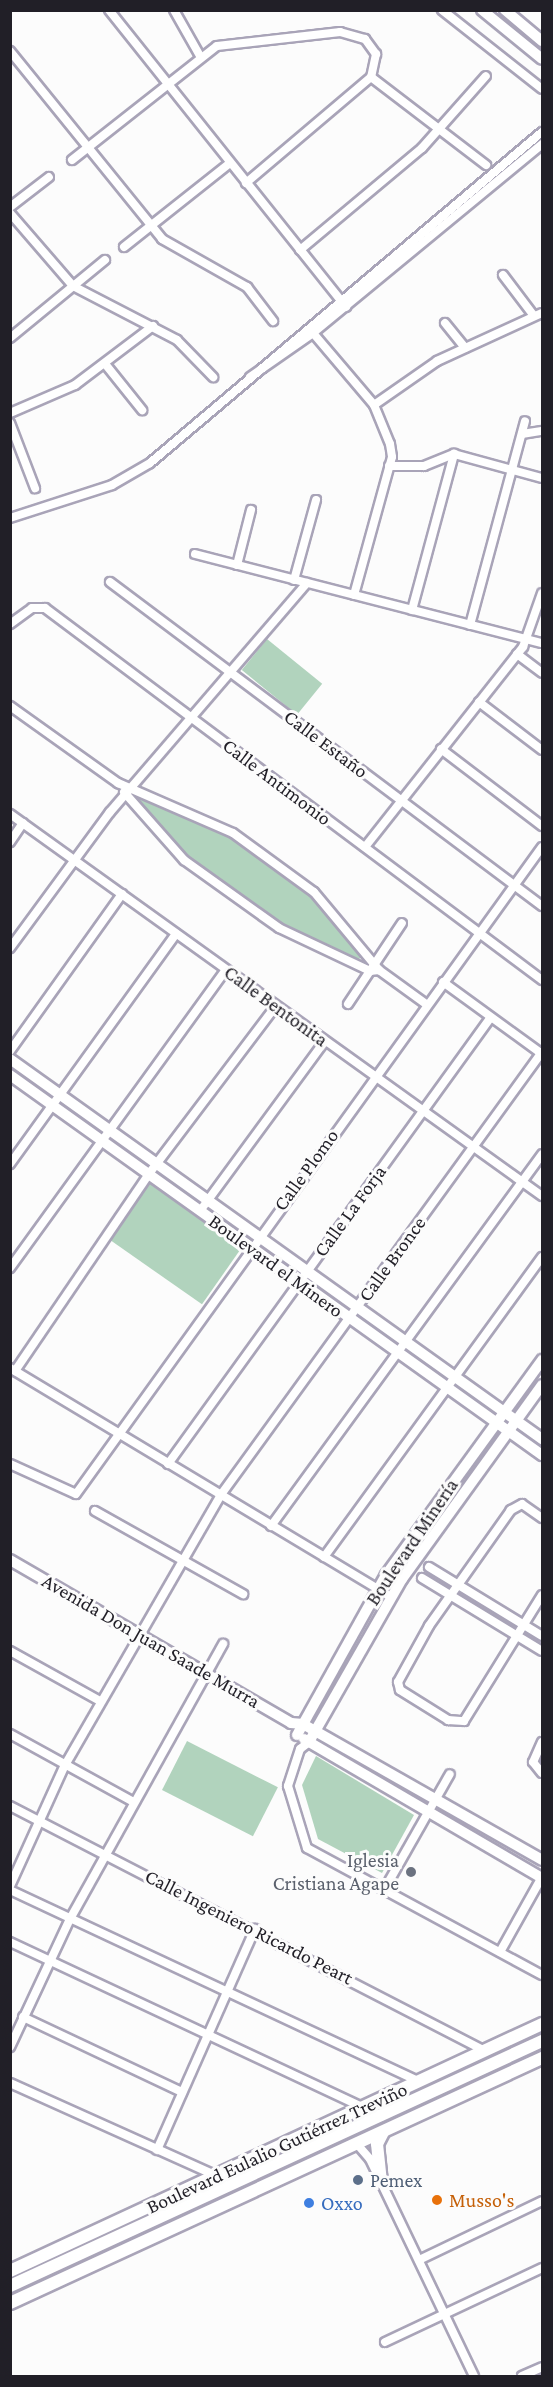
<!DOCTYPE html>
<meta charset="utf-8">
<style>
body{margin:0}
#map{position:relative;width:553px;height:2387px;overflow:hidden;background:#fcfcfc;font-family:"Crimson Pro",serif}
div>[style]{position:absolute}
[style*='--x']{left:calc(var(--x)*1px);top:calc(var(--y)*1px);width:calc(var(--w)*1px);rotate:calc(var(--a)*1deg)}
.green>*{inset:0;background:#b1d3bd;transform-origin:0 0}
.roads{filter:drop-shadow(2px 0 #a9a4b8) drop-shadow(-2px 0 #a9a4b8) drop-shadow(0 2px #a9a4b8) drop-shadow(0 -2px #a9a4b8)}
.street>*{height:8px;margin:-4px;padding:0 4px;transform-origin:4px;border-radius:4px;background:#fff}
.secondary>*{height:10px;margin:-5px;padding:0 5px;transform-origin:5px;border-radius:5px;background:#fff}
.primary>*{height:12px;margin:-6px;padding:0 6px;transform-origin:6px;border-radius:6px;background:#fff}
.dots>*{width:16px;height:16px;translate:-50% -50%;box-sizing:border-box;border:3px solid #fcfcfc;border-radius:50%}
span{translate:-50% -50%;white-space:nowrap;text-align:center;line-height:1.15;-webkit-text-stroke:6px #fcfcfc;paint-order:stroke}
.street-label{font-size:20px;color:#211f27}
.worship-label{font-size:20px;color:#5b616d}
.right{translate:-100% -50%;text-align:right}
.service-label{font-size:20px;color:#4e5e75}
.left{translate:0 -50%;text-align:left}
.food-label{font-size:20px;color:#c56008}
.shop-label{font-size:20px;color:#366cbe}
.frame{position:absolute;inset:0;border:12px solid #211f27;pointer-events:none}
</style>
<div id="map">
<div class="green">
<i style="left:267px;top:639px;width:71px;height:40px;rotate:39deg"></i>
<i style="clip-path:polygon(138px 795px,218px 828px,316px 899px,363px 954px,357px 962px,298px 937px,186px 860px,136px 805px)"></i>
<i style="left:149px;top:1183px;width:113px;height:69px;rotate:35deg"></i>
<i style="left:187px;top:1741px;width:102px;height:55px;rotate:27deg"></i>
<i style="clip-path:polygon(316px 1756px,414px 1815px,382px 1873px,318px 1839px,302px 1785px)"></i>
</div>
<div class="roads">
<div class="street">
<i style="--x:109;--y:10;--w:380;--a:51.4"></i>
<i style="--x:174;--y:10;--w:53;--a:60.5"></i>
<i style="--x:442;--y:10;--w:127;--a:38.3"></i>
<i style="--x:10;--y:51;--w:242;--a:51"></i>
<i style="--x:162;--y:239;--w:98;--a:29.5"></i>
<i style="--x:247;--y:287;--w:43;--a:52.6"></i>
<i style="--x:371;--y:77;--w:145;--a:37.4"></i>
<i style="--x:72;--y:160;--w:184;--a:-38.2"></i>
<i style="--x:217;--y:46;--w:124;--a:-6.5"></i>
<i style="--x:340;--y:32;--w:26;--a:16"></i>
<i style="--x:365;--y:39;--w:19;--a:54"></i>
<i style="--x:376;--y:54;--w:24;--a:102"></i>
<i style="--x:371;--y:77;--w:164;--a:139.7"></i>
<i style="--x:10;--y:207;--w:49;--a:-37.6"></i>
<i style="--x:10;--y:213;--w:96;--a:49.2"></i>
<i style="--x:73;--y:286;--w:117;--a:27.4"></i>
<i style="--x:177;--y:340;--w:52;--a:45.8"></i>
<i style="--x:124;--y:247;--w:135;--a:-38.4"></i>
<i style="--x:300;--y:250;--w:159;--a:-39.9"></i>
<i style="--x:422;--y:148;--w:96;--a:-48.4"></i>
<i style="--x:503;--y:275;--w:51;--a:52.9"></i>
<i style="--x:445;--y:323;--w:32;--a:51"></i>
<i style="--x:313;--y:333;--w:94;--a:49.7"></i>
<i style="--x:374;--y:405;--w:42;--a:67.7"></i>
<i style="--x:390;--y:444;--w:13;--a:81"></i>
<i style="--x:392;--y:457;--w:143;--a:105.4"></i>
<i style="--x:10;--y:338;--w:123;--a:-39.4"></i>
<i style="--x:106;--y:365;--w:58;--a:51.3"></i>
<i style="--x:250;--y:377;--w:77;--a:-34.9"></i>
<i style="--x:313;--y:333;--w:297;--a:-39.5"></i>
<i style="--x:374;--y:405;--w:77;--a:-34.9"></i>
<i style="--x:437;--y:361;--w:115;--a:-24.6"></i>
<i style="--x:10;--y:413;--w:71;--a:-23.3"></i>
<i style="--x:75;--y:385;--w:98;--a:-37.1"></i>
<i style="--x:10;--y:423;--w:70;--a:69"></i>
<i style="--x:522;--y:434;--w:20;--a:-9"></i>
<i style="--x:389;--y:466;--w:35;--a:0"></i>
<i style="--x:424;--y:466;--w:32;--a:-22"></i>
<i style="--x:454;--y:454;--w:91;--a:15.3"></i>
<i style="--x:10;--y:518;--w:107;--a:-17.9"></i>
<i style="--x:112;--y:485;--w:44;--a:-30.1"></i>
<i style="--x:150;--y:463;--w:513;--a:-40.18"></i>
<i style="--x:195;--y:554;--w:358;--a:14.4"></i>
<i style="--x:237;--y:565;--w:57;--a:-75.7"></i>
<i style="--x:294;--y:580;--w:83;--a:-74.6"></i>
<i style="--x:110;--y:582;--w:540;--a:36.87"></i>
<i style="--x:412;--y:610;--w:162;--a:-74.9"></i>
<i style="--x:10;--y:624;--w:27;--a:-36"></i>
<i style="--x:32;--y:608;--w:13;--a:0"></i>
<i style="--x:45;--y:608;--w:621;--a:36.81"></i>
<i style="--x:470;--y:625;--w:211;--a:-74.9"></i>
<i style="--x:517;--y:654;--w:31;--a:37"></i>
<i style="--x:479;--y:702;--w:79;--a:37.3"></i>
<i style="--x:10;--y:706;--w:133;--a:35.5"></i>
<i style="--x:118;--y:783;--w:125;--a:23.5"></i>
<i style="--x:233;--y:833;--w:100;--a:36.1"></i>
<i style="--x:314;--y:892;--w:102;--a:50.2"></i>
<i style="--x:379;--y:970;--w:58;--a:35.9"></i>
<i style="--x:441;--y:749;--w:127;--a:37.3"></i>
<i style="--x:124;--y:792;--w:91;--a:48.6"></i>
<i style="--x:184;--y:860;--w:117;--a:35.6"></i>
<i style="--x:279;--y:928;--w:101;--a:25.3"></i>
<i style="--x:370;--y:971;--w:9;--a:-6"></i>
<i style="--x:10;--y:814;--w:655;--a:35.68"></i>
<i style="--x:10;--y:842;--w:23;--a:-56"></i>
<i style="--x:365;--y:847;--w:255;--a:-51.7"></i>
<i style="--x:523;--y:647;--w:57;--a:-70.6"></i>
<i style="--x:10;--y:948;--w:169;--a:-53.7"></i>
<i style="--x:110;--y:812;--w:302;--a:-49.3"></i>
<i style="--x:443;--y:982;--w:122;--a:36"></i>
<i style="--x:348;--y:1004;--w:97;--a:-56.3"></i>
<i style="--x:10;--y:1051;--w:193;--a:-54.5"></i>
<i style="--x:10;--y:1164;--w:284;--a:-54.2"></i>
<i style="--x:200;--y:1211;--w:211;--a:-53.7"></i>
<i style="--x:10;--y:1268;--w:368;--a:-54.1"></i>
<i style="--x:10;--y:1368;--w:445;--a:31"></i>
<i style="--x:15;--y:1371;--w:237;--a:-55.8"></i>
<i style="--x:148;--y:1175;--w:212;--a:-52.9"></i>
<i style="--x:10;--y:1464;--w:72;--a:24.4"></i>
<i style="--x:76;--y:1494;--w:797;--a:-54.24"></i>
<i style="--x:168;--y:1464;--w:551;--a:-54.15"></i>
<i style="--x:95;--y:1511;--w:170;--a:29.3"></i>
<i style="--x:542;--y:1518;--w:24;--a:-145"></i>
<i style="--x:522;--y:1504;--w:13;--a:151"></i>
<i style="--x:511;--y:1510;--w:142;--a:125.3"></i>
<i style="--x:429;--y:1626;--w:64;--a:119"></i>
<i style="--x:398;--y:1682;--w:8;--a:76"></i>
<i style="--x:400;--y:1690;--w:57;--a:32"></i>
<i style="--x:448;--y:1720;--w:16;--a:4"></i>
<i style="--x:464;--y:1721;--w:148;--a:-58.2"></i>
<i style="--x:271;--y:1526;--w:460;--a:-53.9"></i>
<i style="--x:324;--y:1557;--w:371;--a:-54"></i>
<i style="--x:429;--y:1567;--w:132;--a:31.4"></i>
<i style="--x:422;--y:1578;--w:140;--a:31.3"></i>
<i style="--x:10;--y:1651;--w:103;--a:29.1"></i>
<i style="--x:10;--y:1734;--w:139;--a:28.8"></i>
<i style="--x:309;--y:1742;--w:11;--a:142"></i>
<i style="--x:300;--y:1749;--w:39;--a:108"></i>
<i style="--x:288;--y:1786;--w:65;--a:73"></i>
<i style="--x:307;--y:1848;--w:267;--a:28.4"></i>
<i style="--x:542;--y:1742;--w:22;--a:114"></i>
<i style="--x:533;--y:1762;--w:14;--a:51"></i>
<i style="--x:10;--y:1806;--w:534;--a:27.28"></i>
<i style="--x:10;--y:1886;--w:133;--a:-65.6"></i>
<i style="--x:65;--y:1765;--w:310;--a:-60"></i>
<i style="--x:220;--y:1496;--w:548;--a:-54.05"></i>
<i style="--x:10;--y:1890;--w:452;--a:25.1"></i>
<i style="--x:384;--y:1890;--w:133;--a:-60.4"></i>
<i style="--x:10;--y:1942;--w:411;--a:25.1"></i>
<i style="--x:500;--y:1952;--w:86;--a:-60.8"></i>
<i style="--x:23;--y:2017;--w:176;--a:25.3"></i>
<i style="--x:10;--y:2047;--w:141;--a:-64.9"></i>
<i style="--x:70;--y:1919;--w:315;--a:-60.9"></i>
<i style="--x:10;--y:2083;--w:244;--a:24.2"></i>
<i style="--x:357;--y:2144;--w:20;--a:49"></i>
<i style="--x:370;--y:2159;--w:241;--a:64.4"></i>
<i style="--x:157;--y:2150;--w:242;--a:-66.1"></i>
<i style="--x:419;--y:2260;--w:136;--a:-25.6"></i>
<i style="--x:385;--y:2342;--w:174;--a:-25.2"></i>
<i style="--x:522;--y:2376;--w:22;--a:-24"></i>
</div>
<div class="secondary">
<i style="--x:482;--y:10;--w:77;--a:39.2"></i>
<i style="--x:505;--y:10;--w:48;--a:40"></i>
<i style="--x:10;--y:1059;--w:654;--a:35.54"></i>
<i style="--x:10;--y:1075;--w:654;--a:35.54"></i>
<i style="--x:10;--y:1560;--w:325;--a:30.1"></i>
<i style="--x:291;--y:1723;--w:12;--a:5"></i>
<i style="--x:303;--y:1724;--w:275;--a:29.6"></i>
<i style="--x:297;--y:1735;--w:183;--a:-60.9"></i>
<i style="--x:386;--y:1575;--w:266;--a:-54"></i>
<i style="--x:304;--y:1739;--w:276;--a:30.3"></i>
<i style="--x:309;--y:1742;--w:188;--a:-60.3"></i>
<i style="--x:402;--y:1579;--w:239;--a:-54.2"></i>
</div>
<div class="primary">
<i style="--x:381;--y:2182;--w:38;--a:-96"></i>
<i style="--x:377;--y:2144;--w:13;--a:-63"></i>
<i style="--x:10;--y:2271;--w:587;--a:-24.9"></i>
<i style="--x:10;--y:2286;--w:586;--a:-24.73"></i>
<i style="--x:10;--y:2303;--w:586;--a:-24.73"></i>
</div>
</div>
<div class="dots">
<i style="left:411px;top:1872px;background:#6b7280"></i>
<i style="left:358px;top:2180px;background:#5c6f8a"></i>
<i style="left:437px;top:2200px;background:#e8710a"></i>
<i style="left:309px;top:2203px;background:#3f7fe0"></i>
</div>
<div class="street-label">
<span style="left:326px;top:744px;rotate:37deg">Calle Estaño</span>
<span style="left:277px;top:782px;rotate:37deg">Calle Antimonio</span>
<span style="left:276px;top:1006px;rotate:36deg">Calle Bentonita</span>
<span style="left:306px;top:1170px;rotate:-54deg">Calle Plomo</span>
<span style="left:350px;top:1211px;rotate:-54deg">Calle La Forja</span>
<span style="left:392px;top:1259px;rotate:-54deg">Calle Bronce</span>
<span style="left:276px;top:1266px;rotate:36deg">Boulevard el Minero</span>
<span style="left:412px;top:1542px;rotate:-56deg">Boulevard Minería</span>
<span style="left:151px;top:1641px;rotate:30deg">Avenida Don Juan Saade Murra</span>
<span style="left:249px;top:1927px;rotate:27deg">Calle Ingeniero Ricardo Peart</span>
<span style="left:277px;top:2148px;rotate:-25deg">Boulevard Eulalio Gutiérrez Treviño</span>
</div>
<div class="worship-label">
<span class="right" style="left:399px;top:1872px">Iglesia<br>Cristiana Agape</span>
</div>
<div class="service-label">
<span class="left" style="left:370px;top:2180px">Pemex</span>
</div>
<div class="food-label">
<span class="left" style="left:449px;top:2200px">Musso's</span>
</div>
<div class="shop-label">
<span class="left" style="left:321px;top:2203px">Oxxo</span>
</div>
<div class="frame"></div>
</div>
